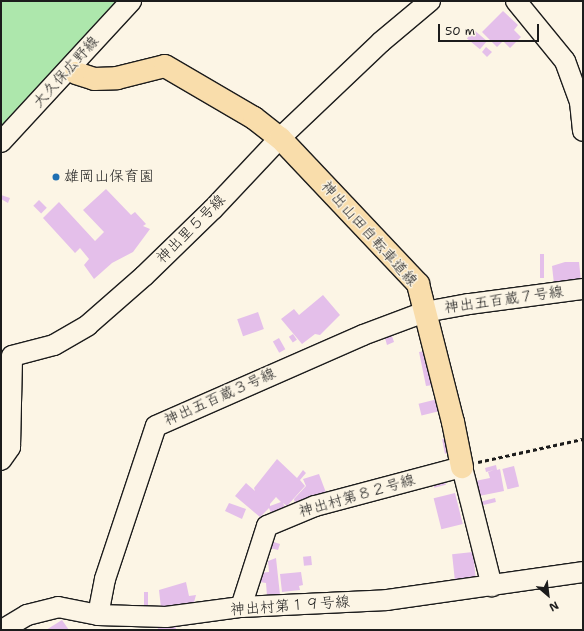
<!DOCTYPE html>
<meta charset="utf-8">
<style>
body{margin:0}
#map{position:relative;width:584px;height:631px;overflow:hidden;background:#fcf5e5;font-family:"Shantell Sans","Klee One",sans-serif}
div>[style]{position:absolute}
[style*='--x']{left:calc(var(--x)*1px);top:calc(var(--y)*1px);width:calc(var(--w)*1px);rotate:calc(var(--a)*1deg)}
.green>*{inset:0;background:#ade7ac}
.building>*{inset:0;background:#e4bfea;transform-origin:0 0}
.path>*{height:2.5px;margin-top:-1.25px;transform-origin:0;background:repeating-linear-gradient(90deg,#1c1c1c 0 4px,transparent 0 7px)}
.roads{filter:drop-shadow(1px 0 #1c1c1c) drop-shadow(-1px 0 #1c1c1c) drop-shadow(0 1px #1c1c1c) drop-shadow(0 -1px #1c1c1c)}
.minor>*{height:20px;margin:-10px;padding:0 10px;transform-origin:10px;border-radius:10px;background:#fcf5e5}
.major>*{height:22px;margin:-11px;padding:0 11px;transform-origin:11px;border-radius:11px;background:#f9ddab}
.dots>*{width:11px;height:11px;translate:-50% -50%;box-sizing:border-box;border:2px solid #fcf5e5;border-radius:50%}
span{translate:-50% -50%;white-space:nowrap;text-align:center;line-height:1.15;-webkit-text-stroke:3px #fcf5e5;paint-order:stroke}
.street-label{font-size:15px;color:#1c1c1c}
.poi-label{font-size:15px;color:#1c1c1c}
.left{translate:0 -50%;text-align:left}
.frame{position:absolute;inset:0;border:2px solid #1c1c1c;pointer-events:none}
.north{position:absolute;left:528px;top:575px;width:40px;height:40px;-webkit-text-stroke:3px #fcf5e5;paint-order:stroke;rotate:152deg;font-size:11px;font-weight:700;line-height:16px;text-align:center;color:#1c1c1c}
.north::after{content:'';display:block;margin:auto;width:14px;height:18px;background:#1c1c1c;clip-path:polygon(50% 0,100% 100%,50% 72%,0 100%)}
.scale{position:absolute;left:438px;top:24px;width:101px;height:18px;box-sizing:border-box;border:2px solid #1c1c1c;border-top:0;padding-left:5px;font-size:12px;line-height:14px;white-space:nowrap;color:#1c1c1c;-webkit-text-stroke:3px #fcf5e5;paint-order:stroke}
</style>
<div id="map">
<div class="green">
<i style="clip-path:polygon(1px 1px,122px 1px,1px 131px)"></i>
</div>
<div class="building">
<i style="clip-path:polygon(503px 11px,518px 25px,514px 30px,521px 37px,510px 48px,503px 41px,497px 47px,482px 32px)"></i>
<i style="left:474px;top:30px;width:17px;height:11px;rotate:40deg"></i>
<i style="clip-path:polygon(486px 47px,492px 52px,487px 57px,482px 52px)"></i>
<i style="clip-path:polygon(106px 189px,131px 215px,135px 212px,146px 224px,143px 226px,150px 229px,133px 252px,112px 263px,94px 279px,84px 265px,89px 259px,80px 248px,75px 253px,43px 218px,59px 202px,95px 241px,104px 232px,83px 210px)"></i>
<i style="clip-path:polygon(1px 195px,10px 198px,8px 203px,1px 199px)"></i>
<i style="left:39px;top:200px;width:11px;height:8px;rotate:45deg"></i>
<i style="left:540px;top:254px;width:4px;height:24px"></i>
<i style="clip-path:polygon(565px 262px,579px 262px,581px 281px,554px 284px,552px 266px)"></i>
<i style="clip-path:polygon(323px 295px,340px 315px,320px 335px,315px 334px,302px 344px,281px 319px,294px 309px,299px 315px)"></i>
<i style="left:258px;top:312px;width:18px;height:22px;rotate:71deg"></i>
<i style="left:293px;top:334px;width:7px;height:5px;rotate:56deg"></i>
<i style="clip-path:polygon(392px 336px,394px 342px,387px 345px,385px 338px)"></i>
<i style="left:279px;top:338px;width:13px;height:7px;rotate:61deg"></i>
<i style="clip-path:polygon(425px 351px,433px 385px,426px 386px,419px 352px)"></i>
<i style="left:438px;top:399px;width:12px;height:20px;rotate:76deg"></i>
<i style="left:448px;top:438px;width:15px;height:6px;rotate:79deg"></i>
<i style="clip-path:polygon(evenodd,277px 459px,297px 478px,303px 470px,306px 473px,300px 480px,305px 486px,287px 506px,283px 503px,287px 512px,273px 517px,269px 508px,260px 517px,235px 496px,246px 483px,255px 491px,254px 488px,277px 459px,276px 497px,281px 502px,270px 506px,270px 504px,276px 497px)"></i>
<i style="clip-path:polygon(496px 465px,497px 470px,500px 469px,504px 491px,479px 496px,475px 481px,490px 478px,488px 472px,494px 470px,486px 472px,485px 468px)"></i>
<i style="left:514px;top:466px;width:21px;height:12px;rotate:76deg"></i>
<i style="clip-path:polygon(319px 474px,328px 498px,296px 508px,294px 499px,306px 486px,303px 479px)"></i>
<i style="left:444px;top:477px;width:8px;height:12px;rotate:76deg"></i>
<i style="left:455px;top:493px;width:32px;height:22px;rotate:76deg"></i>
<i style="left:495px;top:498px;width:4px;height:15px;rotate:76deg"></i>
<i style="clip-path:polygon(229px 503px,246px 509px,242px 519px,225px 511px)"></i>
<i style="clip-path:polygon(264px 539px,280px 544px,278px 550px,262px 546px)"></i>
<i style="left:473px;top:552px;width:29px;height:21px;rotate:84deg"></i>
<i style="left:311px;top:556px;width:9px;height:8px;rotate:84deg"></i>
<i style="clip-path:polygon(276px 558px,280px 595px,267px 596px,266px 583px,260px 582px,259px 573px,269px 572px,268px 561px)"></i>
<i style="clip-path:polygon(301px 572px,303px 585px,299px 586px,300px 590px,282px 592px,280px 574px)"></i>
<i style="clip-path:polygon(186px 582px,189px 596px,196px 595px,193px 606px,161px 608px,159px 590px)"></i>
<i style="left:144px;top:592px;width:4px;height:19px"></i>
<i style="clip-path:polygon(62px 620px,69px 630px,46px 630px)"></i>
<i style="clip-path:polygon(175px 620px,176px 630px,158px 630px,157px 621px)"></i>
</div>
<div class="path">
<i style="--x:478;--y:462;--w:107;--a:-12.4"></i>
</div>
<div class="roads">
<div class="minor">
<i style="--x:516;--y:1;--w:77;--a:50.8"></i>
<i style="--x:565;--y:61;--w:44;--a:69.9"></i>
<i style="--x:580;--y:102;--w:29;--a:84"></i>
<i style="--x:1;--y:142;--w:192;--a:-47.3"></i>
<i style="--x:1;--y:460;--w:16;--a:-55"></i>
<i style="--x:10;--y:447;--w:91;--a:-88.7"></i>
<i style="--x:12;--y:356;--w:43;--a:-14.7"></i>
<i style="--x:54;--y:345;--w:39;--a:-30"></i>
<i style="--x:88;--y:325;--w:74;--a:-41.2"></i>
<i style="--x:144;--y:276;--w:96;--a:-44.2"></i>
<i style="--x:213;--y:209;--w:98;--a:-46.7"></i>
<i style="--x:280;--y:138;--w:139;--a:-43.5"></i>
<i style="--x:381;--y:42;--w:64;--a:-39.9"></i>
<i style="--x:241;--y:607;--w:85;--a:-72.2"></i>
<i style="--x:267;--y:526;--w:52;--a:-22.6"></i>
<i style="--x:315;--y:506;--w:152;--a:-14.9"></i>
<i style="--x:462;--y:467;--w:123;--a:75.9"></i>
<i style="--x:98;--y:615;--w:37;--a:-79"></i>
<i style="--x:105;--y:579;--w:161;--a:-71.6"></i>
<i style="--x:156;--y:426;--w:226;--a:-23.7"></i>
<i style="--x:363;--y:335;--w:66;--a:-20.4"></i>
<i style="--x:425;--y:312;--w:45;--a:-10.3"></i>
<i style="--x:469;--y:304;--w:115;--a:-7.5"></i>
<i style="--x:2;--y:630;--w:29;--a:-31"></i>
<i style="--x:27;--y:615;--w:32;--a:-14"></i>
<i style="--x:58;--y:607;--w:41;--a:11.3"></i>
<i style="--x:98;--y:615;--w:68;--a:1.7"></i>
<i style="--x:166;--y:617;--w:76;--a:-7.6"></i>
<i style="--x:241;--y:607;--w:146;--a:-2.7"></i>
<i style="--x:387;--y:600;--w:198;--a:-8.1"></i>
</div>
<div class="major">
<i style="--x:76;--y:73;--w:19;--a:18"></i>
<i style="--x:94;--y:79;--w:23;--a:-2"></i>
<i style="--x:117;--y:78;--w:49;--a:-14"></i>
<i style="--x:165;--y:66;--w:103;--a:30.3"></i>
<i style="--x:254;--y:118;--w:33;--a:38"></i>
<i style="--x:280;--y:138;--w:201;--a:46.6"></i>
<i style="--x:418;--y:284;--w:142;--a:75.8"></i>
<i style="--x:453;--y:422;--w:46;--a:78.7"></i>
</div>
</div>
<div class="dots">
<i style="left:56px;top:177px;background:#1f6fb2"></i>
</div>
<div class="street-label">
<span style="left:66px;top:72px;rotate:-48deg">大久保広野線</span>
<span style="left:191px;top:229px;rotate:-45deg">神出里５号線</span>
<span style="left:369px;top:234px;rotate:48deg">神出山田自転車道線</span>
<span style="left:504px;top:300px;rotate:-8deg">神出五百蔵７号線</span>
<span style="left:220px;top:397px;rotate:-24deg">神出五百蔵３号線</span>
<span style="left:357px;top:496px;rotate:-16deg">神出村第８２号線</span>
<span style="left:290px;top:606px;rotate:-4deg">神出村第１９号線</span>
</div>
<div class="poi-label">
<span class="left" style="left:64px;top:177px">雄岡山保育園</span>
</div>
<div class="frame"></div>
<div class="north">N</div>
<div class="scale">50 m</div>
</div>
